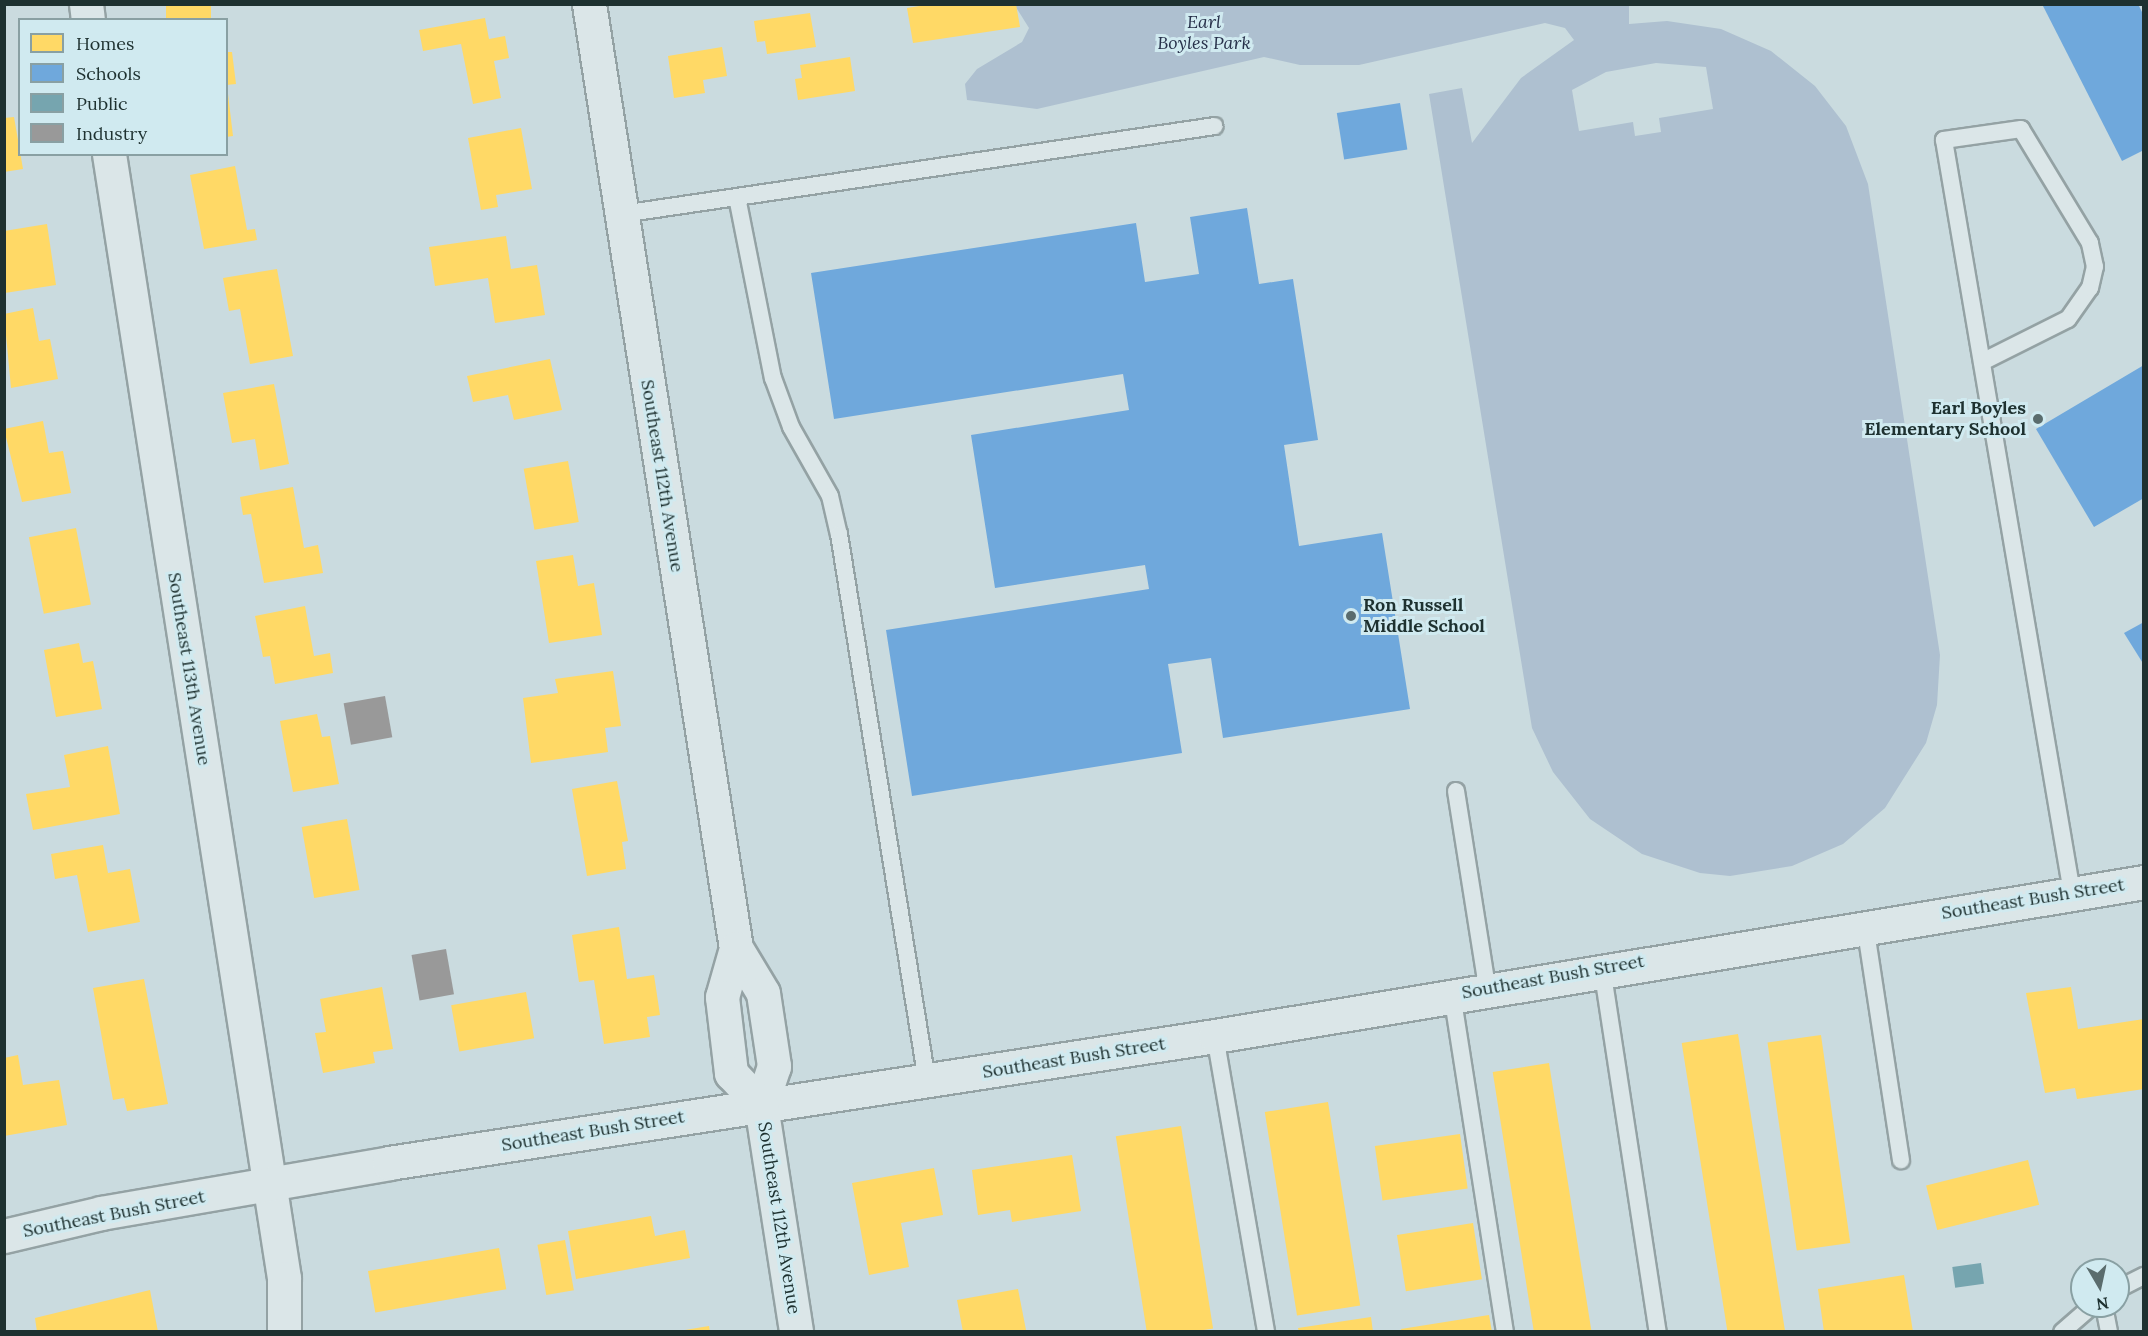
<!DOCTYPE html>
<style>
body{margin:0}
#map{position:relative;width:2148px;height:1336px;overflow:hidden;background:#cadbdf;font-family:Lora,serif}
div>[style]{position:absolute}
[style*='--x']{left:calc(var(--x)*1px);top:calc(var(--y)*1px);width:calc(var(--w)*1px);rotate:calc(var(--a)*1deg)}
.green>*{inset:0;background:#aec0d0}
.homes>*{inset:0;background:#ffd966;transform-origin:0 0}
.schools>*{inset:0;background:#6fa8dc;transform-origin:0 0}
.public>*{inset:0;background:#76a5af;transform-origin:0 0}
.industry>*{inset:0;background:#999;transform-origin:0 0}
.roads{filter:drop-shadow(2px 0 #94a2a4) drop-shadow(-2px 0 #94a2a4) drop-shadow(0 2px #94a2a4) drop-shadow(0 -2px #94a2a4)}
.service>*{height:16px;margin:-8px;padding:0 8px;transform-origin:8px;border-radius:8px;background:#dbe6e8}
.minor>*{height:33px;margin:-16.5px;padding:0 16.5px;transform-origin:16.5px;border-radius:16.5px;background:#dbe6e8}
.tertiary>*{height:33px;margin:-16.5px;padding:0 16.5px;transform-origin:16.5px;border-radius:16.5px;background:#dbe6e8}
.dots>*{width:16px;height:16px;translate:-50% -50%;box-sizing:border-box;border:3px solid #d0eaf0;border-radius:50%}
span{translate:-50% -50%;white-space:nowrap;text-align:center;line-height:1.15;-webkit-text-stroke:6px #d0eaf0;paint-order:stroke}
.park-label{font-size:18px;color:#27304a;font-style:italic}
.poi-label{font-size:18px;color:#1e3130;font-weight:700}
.right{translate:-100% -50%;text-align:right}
.left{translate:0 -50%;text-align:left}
.street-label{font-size:18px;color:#1e3130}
.frame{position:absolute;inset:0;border:6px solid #1e3130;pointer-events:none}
.legend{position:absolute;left:18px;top:18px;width:210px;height:138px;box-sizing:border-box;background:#d0eaf0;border:2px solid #89a0a3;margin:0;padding:8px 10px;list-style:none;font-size:18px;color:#1e3130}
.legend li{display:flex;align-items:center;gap:12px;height:30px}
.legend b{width:30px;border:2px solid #89a0a3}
.north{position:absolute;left:2070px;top:1258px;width:60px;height:60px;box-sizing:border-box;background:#d0eaf0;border:2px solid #89a0a3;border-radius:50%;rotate:171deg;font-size:16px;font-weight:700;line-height:24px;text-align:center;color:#1e3130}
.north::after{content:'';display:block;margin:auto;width:21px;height:27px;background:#5a6c6d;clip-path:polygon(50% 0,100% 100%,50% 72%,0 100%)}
</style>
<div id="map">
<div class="green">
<i style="clip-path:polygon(evenodd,1014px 4px,1629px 5px,1629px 24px,1667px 21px,1721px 29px,1771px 51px,1815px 86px,1846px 126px,1868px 184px,1940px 655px,1937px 705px,1926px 743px,1885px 808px,1843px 844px,1792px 866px,1730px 876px,1700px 873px,1642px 854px,1590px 819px,1553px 772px,1532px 728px,1429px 94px,1462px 88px,1472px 143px,1521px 78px,1574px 40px,1565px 28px,1545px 23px,1359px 65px,1300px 65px,1264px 57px,1037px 109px,967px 100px,965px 84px,977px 69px,1022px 42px,1029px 28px,1014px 4px,1656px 63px,1706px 67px,1713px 109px,1659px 118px,1661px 132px,1635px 136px,1633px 122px,1579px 131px,1572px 90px,1606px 72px,1656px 63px)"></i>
</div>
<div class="homes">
<i style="left:166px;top:4px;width:45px;height:16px"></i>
<i style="clip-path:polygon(932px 4px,1016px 4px,1020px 27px,913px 43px,907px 8px)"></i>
<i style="clip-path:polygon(810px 13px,816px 47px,767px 54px,765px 41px,757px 42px,754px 21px)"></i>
<i style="clip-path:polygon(485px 18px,489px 39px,505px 36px,509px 58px,494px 61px,501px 98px,473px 104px,461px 44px,423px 51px,419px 30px)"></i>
<i style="clip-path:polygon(722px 47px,727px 76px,703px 80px,705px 93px,674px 98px,668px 56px)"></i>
<i style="clip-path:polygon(226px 52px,232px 52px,236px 84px,226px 85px)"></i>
<i style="clip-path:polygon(850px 57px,855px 91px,798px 100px,795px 79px,802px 78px,800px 65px)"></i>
<i style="clip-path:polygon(228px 94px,233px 136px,226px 137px,226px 95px)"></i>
<i style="clip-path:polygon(14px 117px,23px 169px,4px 172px,4px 118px)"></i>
<i style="clip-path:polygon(521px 128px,532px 189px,496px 195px,498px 207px,481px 210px,468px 138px)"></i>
<i style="clip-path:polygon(235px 166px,247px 230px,255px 229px,257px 240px,204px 249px,190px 175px)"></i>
<i style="clip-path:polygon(47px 224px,56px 285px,5px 293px,4px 231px)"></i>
<i style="clip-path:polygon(506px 236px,511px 269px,537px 265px,545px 315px,495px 323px,488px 278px,435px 286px,429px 247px)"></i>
<i style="clip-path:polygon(277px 269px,293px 356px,250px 364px,240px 309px,229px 311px,223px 278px)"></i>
<i style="clip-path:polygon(33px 308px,39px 341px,50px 339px,58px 379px,11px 388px,4px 314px)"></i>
<i style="clip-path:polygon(550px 359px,562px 410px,514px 420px,508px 395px,473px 402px,467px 376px)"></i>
<i style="clip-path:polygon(274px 384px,289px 464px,260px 470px,255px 439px,232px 443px,223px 393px)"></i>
<i style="clip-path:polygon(43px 421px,49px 453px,63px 451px,71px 493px,22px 502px,4px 429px)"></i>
<i style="left:568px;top:461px;width:62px;height:45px;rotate:80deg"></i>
<i style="clip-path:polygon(293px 487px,304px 548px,318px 545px,323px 573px,264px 583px,251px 514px,243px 515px,240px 497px)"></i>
<i style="left:76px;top:528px;width:78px;height:48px;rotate:79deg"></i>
<i style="clip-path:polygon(573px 555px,578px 586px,594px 583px,602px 635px,549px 643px,536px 561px)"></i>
<i style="clip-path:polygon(305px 606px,314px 656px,330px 653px,333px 673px,275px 684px,270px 656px,263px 657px,255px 616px)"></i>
<i style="clip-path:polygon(79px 643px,83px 663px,93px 661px,102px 709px,56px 717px,44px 650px)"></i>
<i style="clip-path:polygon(613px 671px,621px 726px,605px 728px,608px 752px,531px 763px,523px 698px,558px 693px,555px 679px)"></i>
<i style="clip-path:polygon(317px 714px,322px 737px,330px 736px,339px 784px,293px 792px,280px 721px)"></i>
<i style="clip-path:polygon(108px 746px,120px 814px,33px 830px,26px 794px,70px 787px,64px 755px)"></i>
<i style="clip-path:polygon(617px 781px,628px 841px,622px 842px,626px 869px,587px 876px,572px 789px)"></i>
<i style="left:347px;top:819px;width:72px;height:46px;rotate:80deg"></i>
<i style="clip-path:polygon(103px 845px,108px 873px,130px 869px,140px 922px,88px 932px,77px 875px,55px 879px,51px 854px)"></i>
<i style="clip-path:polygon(619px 927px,627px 979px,654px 975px,660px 1015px,647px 1017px,650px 1037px,604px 1044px,594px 980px,579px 982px,572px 935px)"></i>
<i style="clip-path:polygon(144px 979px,168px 1104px,127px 1111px,124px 1098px,113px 1100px,93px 988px)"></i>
<i style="clip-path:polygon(382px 987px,393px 1049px,373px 1052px,375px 1063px,323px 1073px,315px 1033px,326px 1032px,320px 999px)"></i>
<i style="clip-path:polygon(2071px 987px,2078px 1029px,2144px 1019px,2144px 1089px,2077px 1099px,2075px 1088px,2045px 1093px,2026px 993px)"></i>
<i style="left:526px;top:992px;width:47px;height:76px;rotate:80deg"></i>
<i style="left:1738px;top:1034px;width:302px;height:57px;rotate:81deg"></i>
<i style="left:1821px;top:1035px;width:210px;height:54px;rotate:82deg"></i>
<i style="clip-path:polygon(18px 1055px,23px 1085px,59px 1080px,67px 1125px,4px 1136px,4px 1058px)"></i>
<i style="left:1549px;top:1063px;width:272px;height:57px;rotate:81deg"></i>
<i style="left:1328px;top:1102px;width:206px;height:64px;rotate:81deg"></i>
<i style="left:1181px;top:1126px;width:205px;height:66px;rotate:81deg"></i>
<i style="left:1460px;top:1134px;width:55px;height:86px;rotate:82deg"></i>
<i style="clip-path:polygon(1072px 1155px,1081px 1211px,1012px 1222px,1010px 1210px,978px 1215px,972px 1170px)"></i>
<i style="left:2028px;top:1160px;width:46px;height:105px;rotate:76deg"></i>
<i style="clip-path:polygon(934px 1168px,943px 1215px,901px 1223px,909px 1267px,869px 1275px,852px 1183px)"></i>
<i style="clip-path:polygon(651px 1216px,655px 1236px,685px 1230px,690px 1258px,576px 1279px,568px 1231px)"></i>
<i style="left:1473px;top:1223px;width:57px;height:77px;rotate:81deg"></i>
<i style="left:565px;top:1240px;width:51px;height:28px;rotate:80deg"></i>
<i style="left:499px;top:1248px;width:42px;height:133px;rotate:80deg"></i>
<i style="clip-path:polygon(1904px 1275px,1913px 1332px,1824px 1332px,1818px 1289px)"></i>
<i style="clip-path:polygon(1018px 1289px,1026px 1330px,963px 1332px,957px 1300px)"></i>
<i style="clip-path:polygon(150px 1290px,158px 1332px,37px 1332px,35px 1318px)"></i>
<i style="clip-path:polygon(1489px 1315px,1492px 1332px,1402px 1332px,1401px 1329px)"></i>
<i style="clip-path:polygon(1371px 1317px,1373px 1332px,1299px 1332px,1298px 1328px)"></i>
<i style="clip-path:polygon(709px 1326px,710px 1332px,685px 1332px,685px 1330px)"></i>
</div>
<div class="schools">
<i style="clip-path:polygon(2042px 4px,2138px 4px,2144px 16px,2144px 150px,2122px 161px)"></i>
<i style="left:1400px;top:103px;width:47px;height:64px;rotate:81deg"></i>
<i style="clip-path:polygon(1247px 208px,1259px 284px,1293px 279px,1318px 440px,1284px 445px,1299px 546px,1382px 533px,1410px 709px,1223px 738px,1211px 658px,1168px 664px,1182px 753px,912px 796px,886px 630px,1149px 589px,1145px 565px,995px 588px,971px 435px,1129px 410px,1123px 374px,834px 419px,811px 273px,1136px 223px,1145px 282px,1199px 274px,1190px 217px)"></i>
<i style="clip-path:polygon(2144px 365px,2144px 498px,2094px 527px,2036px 429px)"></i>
<i style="clip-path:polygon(2144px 622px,2144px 665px,2124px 633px)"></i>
</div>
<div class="public">
<i style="left:1981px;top:1263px;width:21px;height:29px;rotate:82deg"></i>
</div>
<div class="industry">
<i style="left:385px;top:696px;width:42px;height:42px;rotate:80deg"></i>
<i style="left:446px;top:949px;width:46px;height:35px;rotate:80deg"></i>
</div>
<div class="roads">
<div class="service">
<i style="--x:737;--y:197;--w:185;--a:78.8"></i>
<i style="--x:773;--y:378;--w:52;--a:69.8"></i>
<i style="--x:791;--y:427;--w:79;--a:60.5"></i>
<i style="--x:830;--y:496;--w:39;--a:77"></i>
<i style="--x:839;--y:534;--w:554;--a:80.86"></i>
<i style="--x:622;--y:214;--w:599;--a:-8.44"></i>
<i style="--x:1982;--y:362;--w:96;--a:-26.6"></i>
<i style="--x:2068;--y:319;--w:38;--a:-55"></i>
<i style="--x:2090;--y:288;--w:22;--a:-77"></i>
<i style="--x:2095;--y:267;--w:25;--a:-102"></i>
<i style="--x:2090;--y:243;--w:133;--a:-121.2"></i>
<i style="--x:2021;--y:129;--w:78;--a:171.9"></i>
<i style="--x:1944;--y:140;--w:764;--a:80.35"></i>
<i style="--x:1456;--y:791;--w:198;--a:81"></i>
<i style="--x:1865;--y:925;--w:238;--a:81.3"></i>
<i style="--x:1602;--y:968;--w:368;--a:81.3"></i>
<i style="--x:1452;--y:994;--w:342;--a:81.1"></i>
<i style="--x:1215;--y:1036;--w:300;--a:80.2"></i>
<i style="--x:2118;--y:1289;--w:29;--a:-27"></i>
<i style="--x:2104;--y:1306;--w:26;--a:79"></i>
<i style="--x:2062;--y:1332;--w:40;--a:-41"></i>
</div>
<div class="minor">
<i style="--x:86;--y:4;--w:16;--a:83"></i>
<i style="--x:109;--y:154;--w:1138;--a:81.15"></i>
<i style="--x:284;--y:1278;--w:54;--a:90"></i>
<i style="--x:4;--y:1236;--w:100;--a:-13.3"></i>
<i style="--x:101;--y:1213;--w:292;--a:-9.8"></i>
<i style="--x:389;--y:1163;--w:836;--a:-8.74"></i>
<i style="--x:1215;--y:1036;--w:942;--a:-9.41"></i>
</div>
<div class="tertiary">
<i style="--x:589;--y:4;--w:955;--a:81.15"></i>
<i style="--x:736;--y:948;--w:52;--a:59"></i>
<i style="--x:763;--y:993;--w:74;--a:81.4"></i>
<i style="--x:774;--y:1066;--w:41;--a:108.4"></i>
<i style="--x:761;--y:1105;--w:230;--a:81.2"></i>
<i style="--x:736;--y:948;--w:51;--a:105.9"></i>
<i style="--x:722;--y:997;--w:77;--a:83.2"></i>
<i style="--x:731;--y:1073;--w:44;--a:46.8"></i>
</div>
</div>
<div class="dots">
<i style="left:2038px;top:419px;background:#5a6c6d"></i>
<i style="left:1351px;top:616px;background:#5a6c6d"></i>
</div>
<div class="park-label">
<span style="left:1204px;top:33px">Earl<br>Boyles Park</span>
</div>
<div class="poi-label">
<span class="right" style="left:2026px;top:419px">Earl Boyles<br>Elementary School</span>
<span class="left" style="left:1363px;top:616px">Ron Russell<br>Middle School</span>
</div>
<div class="street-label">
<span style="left:662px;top:476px;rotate:81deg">Southeast 112th Avenue</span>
<span style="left:189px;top:669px;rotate:81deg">Southeast 113th Avenue</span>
<span style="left:2033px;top:899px;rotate:-9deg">Southeast Bush Street</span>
<span style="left:1553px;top:977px;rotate:-10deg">Southeast Bush Street</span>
<span style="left:1074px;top:1058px;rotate:-9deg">Southeast Bush Street</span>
<span style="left:593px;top:1131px;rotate:-9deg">Southeast Bush Street</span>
<span style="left:114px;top:1214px;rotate:-11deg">Southeast Bush Street</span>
<span style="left:779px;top:1218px;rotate:81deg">Southeast 112th Avenue</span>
</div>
<div class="frame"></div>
<ul class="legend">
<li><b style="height:16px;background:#ffd966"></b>Homes</li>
<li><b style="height:16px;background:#6fa8dc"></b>Schools</li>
<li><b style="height:16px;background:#76a5af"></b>Public</li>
<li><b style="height:16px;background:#999"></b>Industry</li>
</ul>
<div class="north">N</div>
</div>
